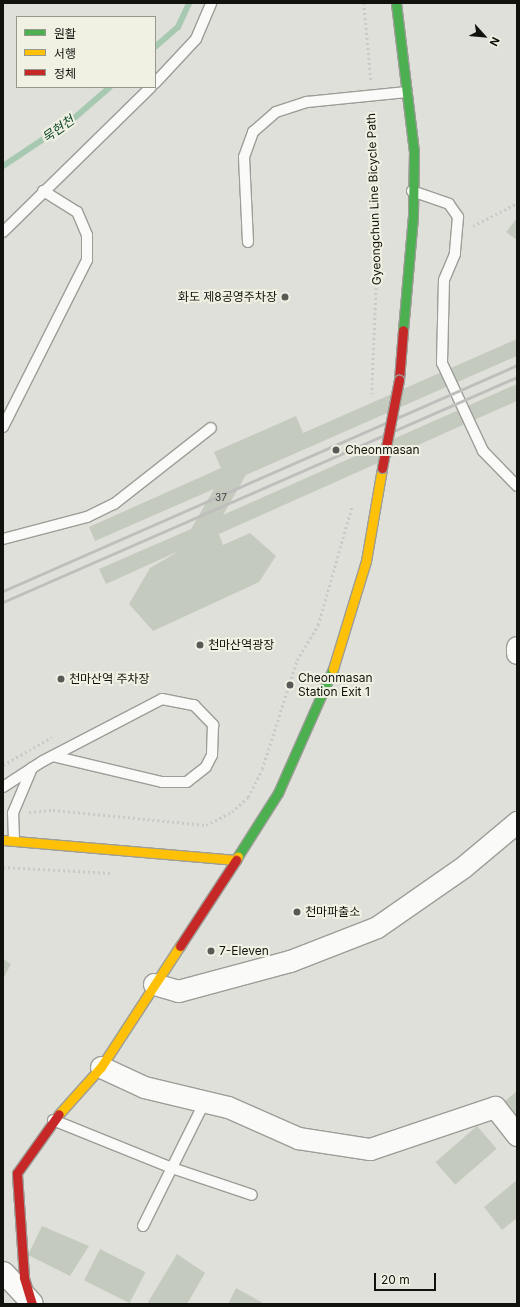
<!DOCTYPE html>
<meta charset="utf-8">
<style>
body{margin:0}
#map{position:relative;width:520px;height:1307px;overflow:hidden;background:#e0e0da;font-family:Inter,"Noto Sans KR",sans-serif}
div>[style]{position:absolute}
[style*='--x']{left:calc(var(--x)*1px);top:calc(var(--y)*1px);width:calc(var(--w)*1px);rotate:calc(var(--a)*1deg)}
.stream>*{height:6px;margin:-3px;padding:0 3px;transform-origin:3px;border-radius:3px;background:#a7c8b1}
.building>*{inset:0;background:#c5cabf;transform-origin:0 0}
.path>*{height:2.5px;margin-top:-1.25px;transform-origin:0;background:repeating-linear-gradient(90deg,#c9cac7 0 2px,transparent 0 5px)}
.roads{filter:drop-shadow(1px 0 #9d9d98) drop-shadow(-1px 0 #9d9d98) drop-shadow(0 1px #9d9d98) drop-shadow(0 -1px #9d9d98)}
.lane>*{height:10px;margin:-5px;padding:0 5px;transform-origin:5px;border-radius:5px;background:#fafaf9}
.street>*{height:21px;margin:-10.5px;padding:0 10.5px;transform-origin:10.5px;border-radius:10.5px;background:#fafaf9}
.fast>*{height:9px;margin:-4.5px;padding:0 4.5px;transform-origin:4.5px;border-radius:4.5px;background:#4caf50}
.slow>*{height:9px;margin:-4.5px;padding:0 4.5px;transform-origin:4.5px;border-radius:4.5px;background:#ffc107}
.jam>*{height:9px;margin:-4.5px;padding:0 4.5px;transform-origin:4.5px;border-radius:4.5px;background:#c62828}
.rail>*{height:3px;margin:-1.5px;padding:0 1.5px;transform-origin:1.5px;border-radius:1.5px;background:#bebebc}
.bridges{filter:drop-shadow(1px 0 #9d9d98) drop-shadow(-1px 0 #9d9d98) drop-shadow(0 1px #9d9d98) drop-shadow(0 -1px #9d9d98)}
.jam-bridge>*{height:9px;margin:-4.5px;padding:0 4.5px;transform-origin:4.5px;border-radius:4.5px;background:#c62828}
.dots>*{width:11px;height:11px;translate:-50% -50%;box-sizing:border-box;border:2px solid #f0f1e3;border-radius:50%}
span{translate:-50% -50%;white-space:nowrap;text-align:center;line-height:1.15;-webkit-text-stroke:4px #f0f1e3;paint-order:stroke}
.number-label{font-size:10px;color:#3f413a}
.number-label span{-webkit-text-stroke-width:0}
.street-label{font-size:12px;color:#11120d}
.poi-label{font-size:12px;color:#11120d}
.right{translate:-100% -50%;text-align:right}
.left{translate:0 -50%;text-align:left}
.water-label{font-size:13px;color:#0d482c;font-style:italic}
.frame{position:absolute;inset:0;border:4px solid #11120d;pointer-events:none}
.legend{position:absolute;left:16px;top:16px;width:140px;height:72px;box-sizing:border-box;background:#f0f1e3;border:1px solid #97988d;margin:0;padding:5px 7px;list-style:none;font-size:12px;color:#11120d}
.legend li{display:flex;align-items:center;gap:8px;height:20px}
.legend b{width:20px;border:1px solid #97988d}
.north{position:absolute;left:464px;top:16px;width:40px;height:40px;-webkit-text-stroke:3px #f0f1e3;paint-order:stroke;rotate:117deg;font-size:11px;font-weight:700;line-height:16px;text-align:center;color:#11120d}
.north::after{content:'';display:block;margin:auto;width:14px;height:18px;background:#11120d;clip-path:polygon(50% 0,100% 100%,50% 72%,0 100%)}
.scale{position:absolute;left:374px;top:1273px;width:62px;height:18px;box-sizing:border-box;border:2px solid #11120d;border-top:0;padding-left:5px;font-size:12px;line-height:14px;white-space:nowrap;color:#11120d;-webkit-text-stroke:3px #f0f1e3;paint-order:stroke}
</style>
<div id="map">
<div class="stream">
<i style="--x:155;--y:47;--w:30;--a:-41"></i>
<i style="--x:178;--y:27;--w:26;--a:-65"></i>
<i style="--x:3;--y:166;--w:83;--a:-33.7"></i>
<i style="--x:72;--y:120;--w:50;--a:-41"></i>
</div>
<div class="building">
<i style="clip-path:polygon(517px 218px,517px 240px,506px 232px)"></i>
<i style="clip-path:polygon(517px 339px,517px 356px,246px 475px,223px 515px,517px 384px,517px 401px,219px 534px,223px 545px,250px 533px,276px 556px,259px 582px,153px 631px,129px 604px,150px 568px,179px 551px,106px 584px,99px 569px,191px 529px,214px 489px,95px 541px,89px 527px,221px 468px,214px 452px,296px 416px,303px 433px)"></i>
<i style="clip-path:polygon(3px 959px,11px 964px,3px 979px)"></i>
<i style="clip-path:polygon(517px 1091px,517px 1118px,505px 1101px)"></i>
<i style="left:477px;top:1126px;width:30px;height:55px;rotate:49deg"></i>
<i style="clip-path:polygon(517px 1180px,517px 1218px,502px 1230px,484px 1207px)"></i>
<i style="clip-path:polygon(42px 1226px,89px 1246px,70px 1276px,28px 1255px)"></i>
<i style="left:100px;top:1249px;width:51px;height:35px;rotate:27deg"></i>
<i style="clip-path:polygon(177px 1254px,205px 1273px,187px 1304px,147px 1304px)"></i>
<i style="clip-path:polygon(236px 1288px,263px 1303px,263px 1304px,228px 1304px)"></i>
</div>
<div class="path">
<i style="--x:364;--y:3;--w:77;--a:84.8"></i>
<i style="--x:372;--y:111;--w:137;--a:87.5"></i>
<i style="--x:378;--y:248;--w:146;--a:92.4"></i>
<i style="--x:473;--y:226;--w:50;--a:-27.6"></i>
<i style="--x:3;--y:765;--w:56;--a:-29.7"></i>
<i style="--x:29;--y:812;--w:24;--a:-5"></i>
<i style="--x:53;--y:810;--w:154;--a:5.6"></i>
<i style="--x:206;--y:825;--w:29;--a:-27"></i>
<i style="--x:232;--y:812;--w:22;--a:-43"></i>
<i style="--x:248;--y:797;--w:31;--a:-63"></i>
<i style="--x:262;--y:769;--w:114;--a:-72.2"></i>
<i style="--x:297;--y:660;--w:41;--a:-59"></i>
<i style="--x:318;--y:625;--w:124;--a:-74.1"></i>
<i style="--x:3;--y:867;--w:109;--a:3.2"></i>
</div>
<div class="roads">
<div class="lane">
<i style="--x:155;--y:83;--w:60;--a:-47"></i>
<i style="--x:196;--y:39;--w:39;--a:-67"></i>
<i style="--x:412;--y:191;--w:39;--a:19"></i>
<i style="--x:449;--y:204;--w:16;--a:55"></i>
<i style="--x:458;--y:217;--w:37;--a:95"></i>
<i style="--x:455;--y:254;--w:28;--a:113"></i>
<i style="--x:444;--y:280;--w:83;--a:91.4"></i>
<i style="--x:442;--y:363;--w:97;--a:65"></i>
<i style="--x:483;--y:451;--w:49;--a:45.8"></i>
<i style="--x:3;--y:232;--w:207;--a:-44.4"></i>
<i style="--x:248;--y:242;--w:85;--a:-92.7"></i>
<i style="--x:244;--y:157;--w:27;--a:-70"></i>
<i style="--x:253;--y:132;--w:30;--a:-41"></i>
<i style="--x:276;--y:112;--w:33;--a:-18"></i>
<i style="--x:307;--y:102;--w:100;--a:-5.7"></i>
<i style="--x:3;--y:427;--w:187;--a:-63.3"></i>
<i style="--x:87;--y:260;--w:25;--a:-90"></i>
<i style="--x:87;--y:235;--w:25;--a:-113"></i>
<i style="--x:77;--y:212;--w:40;--a:-148"></i>
<i style="--x:3;--y:539;--w:87;--a:-14.7"></i>
<i style="--x:87;--y:517;--w:30;--a:-26"></i>
<i style="--x:114;--y:504;--w:123;--a:-38.1"></i>
<i style="--x:3;--y:787;--w:35;--a:-33"></i>
<i style="--x:14;--y:840;--w:27;--a:-92"></i>
<i style="--x:13;--y:813;--w:49;--a:-67.1"></i>
<i style="--x:32;--y:768;--w:13;--a:-32"></i>
<i style="--x:43;--y:761;--w:134;--a:-27.5"></i>
<i style="--x:162;--y:699;--w:33;--a:11"></i>
<i style="--x:194;--y:705;--w:28;--a:46"></i>
<i style="--x:213;--y:725;--w:30;--a:92"></i>
<i style="--x:212;--y:755;--w:13;--a:117"></i>
<i style="--x:206;--y:767;--w:24;--a:142"></i>
<i style="--x:187;--y:782;--w:25;--a:180"></i>
<i style="--x:162;--y:782;--w:112;--a:-166.6"></i>
<i style="--x:53;--y:1120;--w:128;--a:22"></i>
<i style="--x:172;--y:1168;--w:84;--a:18.6"></i>
<i style="--x:143;--y:1226;--w:140;--a:-63.6"></i>
</div>
<div class="street">
<i style="--x:517;--y:647;--w:6;--a:90"></i>
<i style="--x:154;--y:984;--w:25;--a:16"></i>
<i style="--x:178;--y:991;--w:116;--a:-15"></i>
<i style="--x:290;--y:961;--w:93;--a:-21.3"></i>
<i style="--x:377;--y:927;--w:103;--a:-34.8"></i>
<i style="--x:462;--y:868;--w:72;--a:-39.9"></i>
<i style="--x:101;--y:1067;--w:47;--a:24.9"></i>
<i style="--x:144;--y:1087;--w:86;--a:13.4"></i>
<i style="--x:228;--y:1107;--w:77;--a:23.9"></i>
<i style="--x:298;--y:1138;--w:73;--a:8.7"></i>
<i style="--x:370;--y:1149;--w:132;--a:-18.6"></i>
<i style="--x:495;--y:1107;--w:36;--a:52"></i>
<i style="--x:3;--y:1272;--w:42;--a:46.9"></i>
</div>
<div class="fast">
<i style="--x:396;--y:3;--w:149;--a:83.1"></i>
<i style="--x:414;--y:151;--w:65;--a:90.9"></i>
<i style="--x:413;--y:216;--w:114;--a:95"></i>
<i style="--x:238;--y:856;--w:75;--a:-57.6"></i>
<i style="--x:278;--y:793;--w:136;--a:-66.1"></i>
</div>
<div class="slow">
<i style="--x:333;--y:669;--w:113;--a:-73"></i>
<i style="--x:366;--y:561;--w:94;--a:-80.2"></i>
<i style="--x:3;--y:840;--w:234;--a:4.9"></i>
<i style="--x:236;--y:860;--w:4;--a:-63"></i>
<i style="--x:59;--y:1114;--w:63;--a:-48.2"></i>
<i style="--x:101;--y:1067;--w:145;--a:-56.9"></i>
</div>
<div class="jam">
<i style="--x:399;--y:380;--w:50;--a:-85.4"></i>
<i style="--x:180;--y:946;--w:103;--a:-56.9"></i>
<i style="--x:32;--y:1304;--w:28;--a:-107"></i>
<i style="--x:24;--y:1277;--w:104;--a:-93.9"></i>
<i style="--x:17;--y:1173;--w:72;--a:-54.6"></i>
</div>
</div>
<div class="rail">
<i style="--x:3;--y:591;--w:561;--a:-23.73"></i>
<i style="--x:3;--y:602;--w:561;--a:-23.64"></i>
</div>
<div class="bridges">
<div class="jam-bridge">
<i style="--x:382;--y:468;--w:90;--a:-79.1"></i>
</div>
</div>
<div class="dots">
<i style="left:285px;top:297px;background:#595a55"></i>
<i style="left:336px;top:450px;background:#595a55"></i>
<i style="left:200px;top:645px;background:#595a55"></i>
<i style="left:61px;top:679px;background:#595a55"></i>
<i style="left:290px;top:685px;background:#595a55"></i>
<i style="left:297px;top:912px;background:#595a55"></i>
<i style="left:211px;top:951px;background:#595a55"></i>
</div>
<div class="number-label">
<span style="left:221px;top:498px">37</span>
</div>
<div class="street-label">
<span style="left:374px;top:199px;rotate:-92deg">Gyeongchun Line Bicycle Path</span>
</div>
<div class="poi-label">
<span class="right" style="left:277px;top:297px">화도 제8공영주차장</span>
<span class="left" style="left:345px;top:450px">Cheonmasan</span>
<span class="left" style="left:208px;top:645px">천마산역광장</span>
<span class="left" style="left:298px;top:685px">Cheonmasan<br>Station Exit 1</span>
<span class="left" style="left:69px;top:679px">천마산역 주차장</span>
<span class="left" style="left:305px;top:912px">천마파출소</span>
<span class="left" style="left:219px;top:951px">7-Eleven</span>
</div>
<div class="water-label">
<span style="left:58px;top:129px;rotate:-35deg">묵현천</span>
</div>
<div class="frame"></div>
<ul class="legend">
<li><b style="height:5px;background:#4caf50"></b>원활</li>
<li><b style="height:5px;background:#ffc107"></b>서행</li>
<li><b style="height:5px;background:#c62828"></b>정체</li>
</ul>
<div class="north">N</div>
<div class="scale">20 m</div>
</div>
